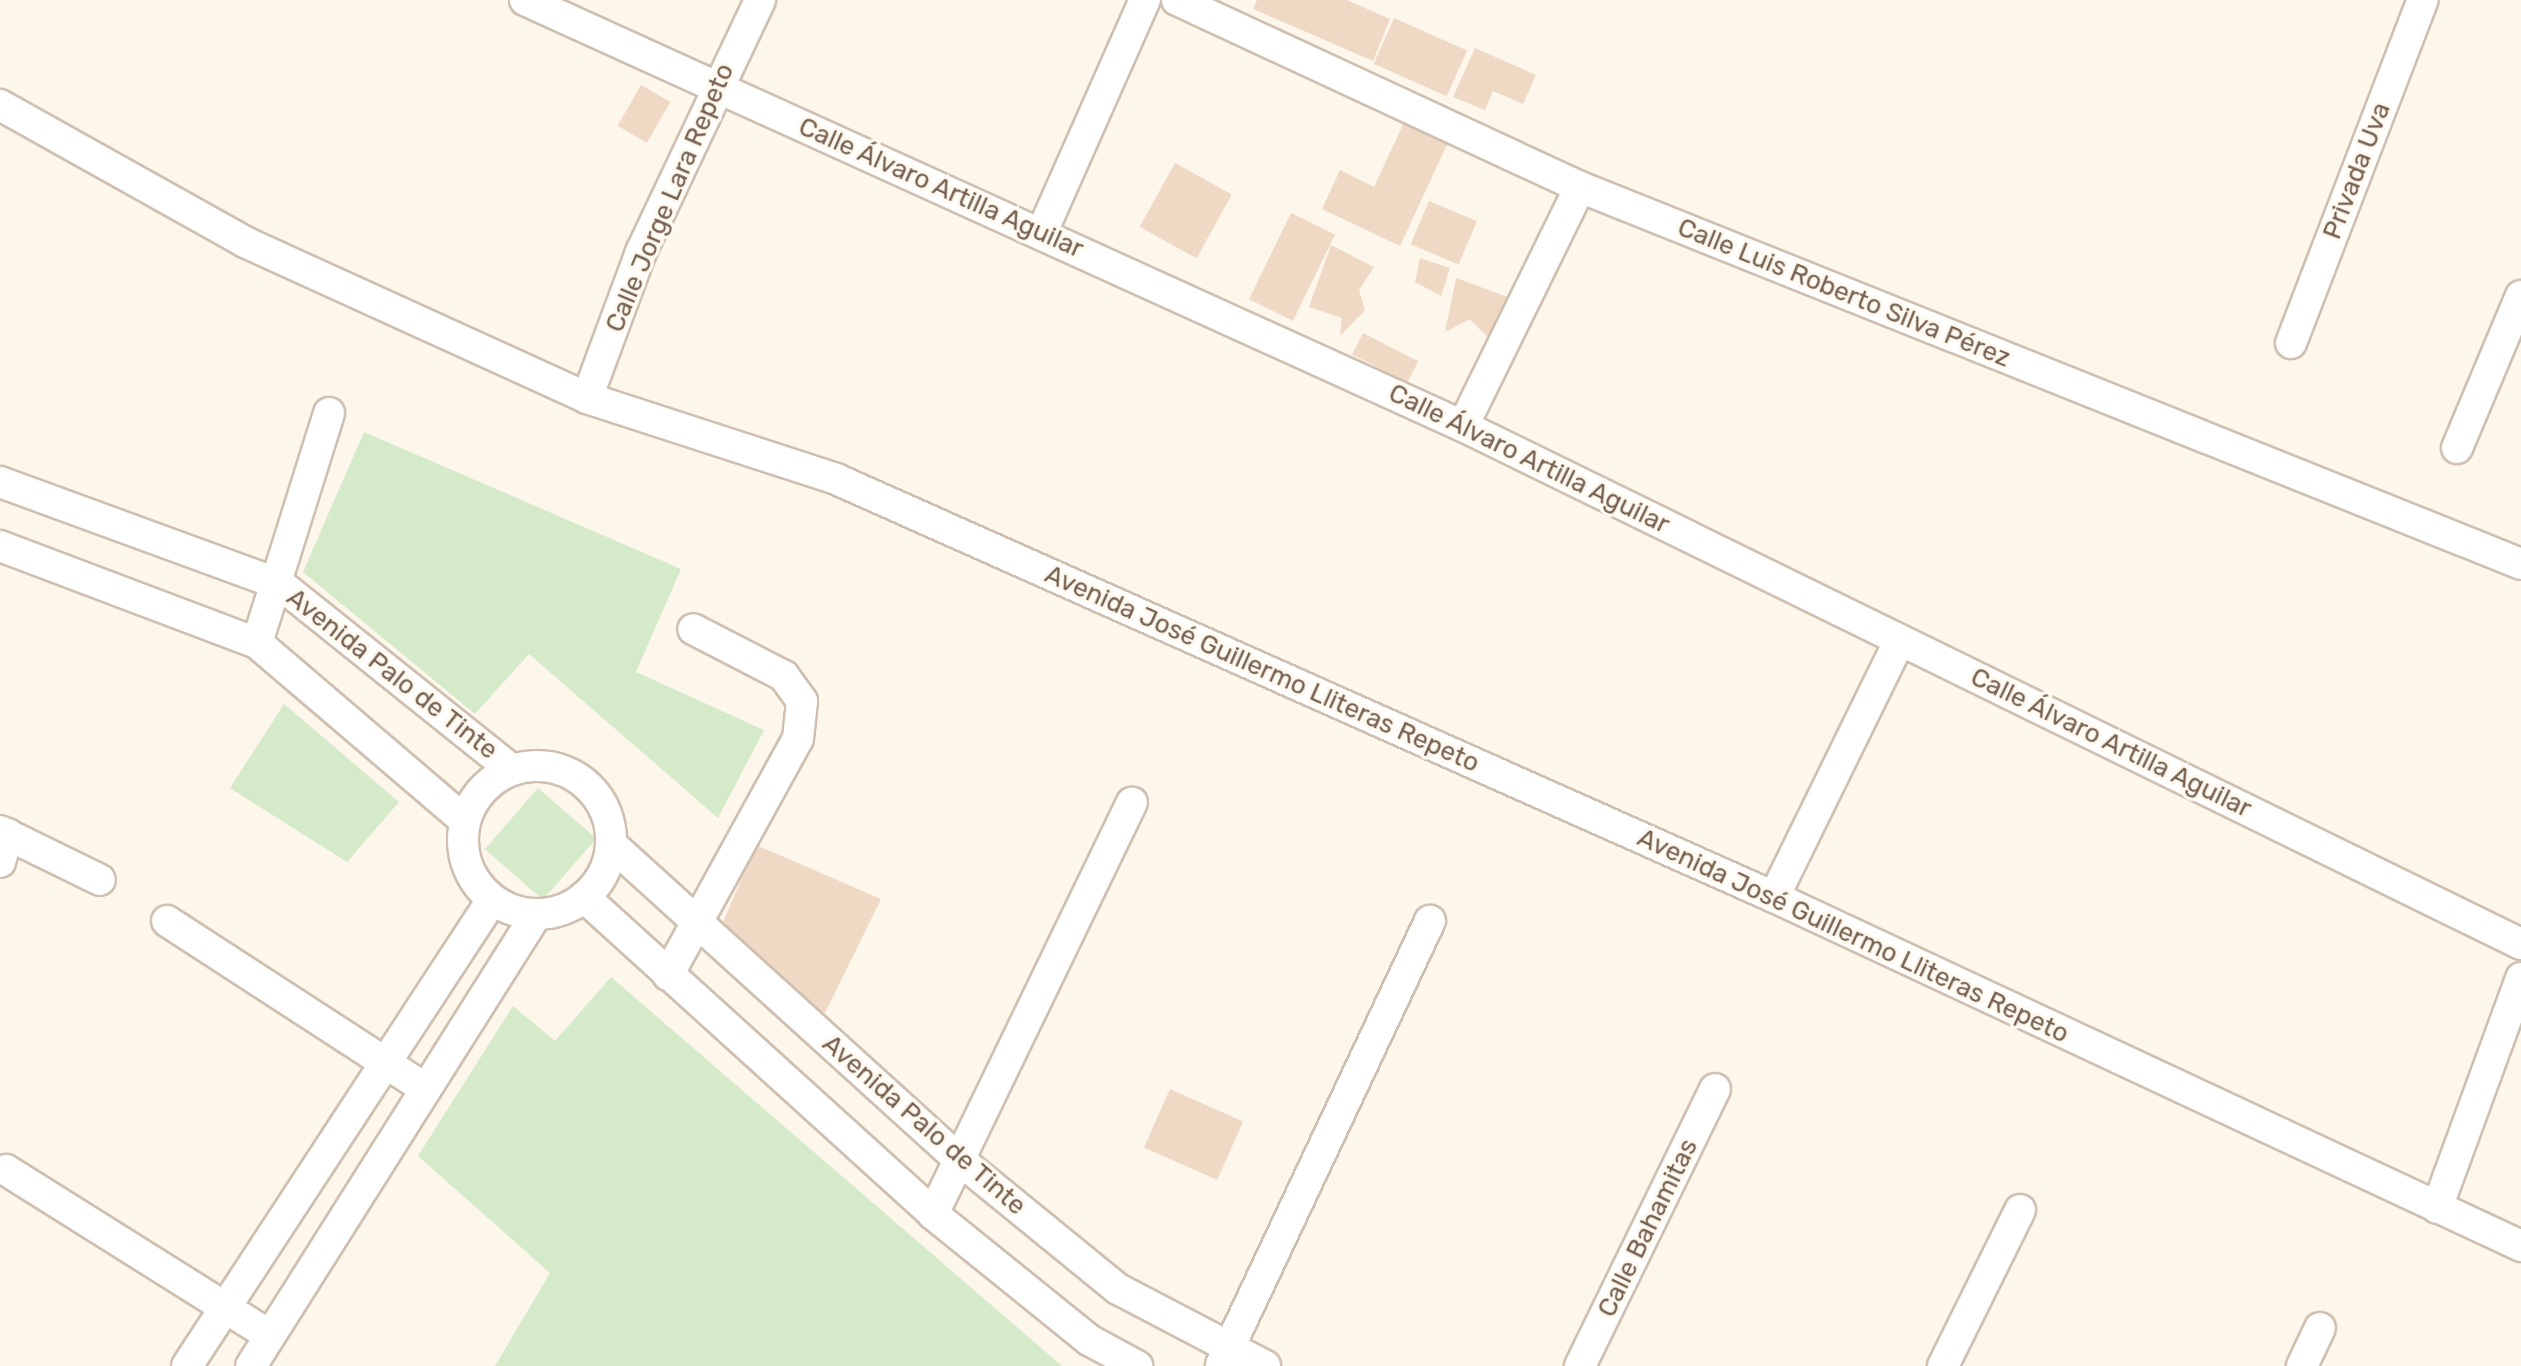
<!DOCTYPE html>
<meta charset="utf-8">
<style>
body{margin:0}
#map{position:relative;width:2521px;height:1366px;overflow:hidden;background:#fcf6eb;font-family:Rubik,sans-serif}
div>[style]{position:absolute}
[style*='--x']{left:calc(var(--x)*1px);top:calc(var(--y)*1px);width:calc(var(--w)*1px);rotate:calc(var(--a)*1deg)}
.green>*{inset:0;background:#d4eac9;transform-origin:0 0}
.building>*{inset:0;background:#f0d9c4;transform-origin:0 0}
.roads{filter:drop-shadow(2px 0 #cebfb0) drop-shadow(-2px 0 #cebfb0) drop-shadow(0 2px #cebfb0) drop-shadow(0 -2px #cebfb0)}
.minor>*{height:30px;margin:-15px;padding:0 15px;transform-origin:15px;border-radius:15px;background:#fff}
.minor>.ring{margin:-15px;padding:0;box-sizing:content-box;background:none;border:30px solid #fff;border-radius:50%}
span{translate:-50% -50%;white-space:nowrap;text-align:center;line-height:1.15;-webkit-text-stroke:7px #fefaf2;paint-order:stroke}
.street-label{font-size:26px;color:#76604e}
</style>
<div id="map">
<div class="green">
<i style="clip-path:polygon(364px 432px,681px 569px,636px 672px,764px 730px,718px 818px,529px 654px,475px 714px,303px 572px)"></i>
<i style="clip-path:polygon(284px 704px,399px 802px,347px 862px,230px 788px)"></i>
<i style="left:538px;top:788px;width:77px;height:81px;rotate:41deg"></i>
<i style="clip-path:polygon(611px 977px,1062px 1366px,495px 1366px,550px 1273px,418px 1156px,513px 1006px,555px 1041px)"></i>
</div>
<div class="building">
<i style="clip-path:polygon(1257px 0,1347px 0,1390px 19px,1373px 61px,1253px 9px)"></i>
<i style="left:1394px;top:18px;width:80px;height:50px;rotate:24deg"></i>
<i style="clip-path:polygon(1475px 48px,1536px 75px,1523px 104px,1493px 91px,1485px 110px,1453px 97px)"></i>
<i style="left:641px;top:85px;width:34px;height:47px;rotate:30deg"></i>
<i style="clip-path:polygon(1407px 116px,1451px 136px,1400px 246px,1322px 209px,1340px 170px,1374px 187px)"></i>
<i style="left:1175px;top:163px;width:65px;height:73px;rotate:29deg"></i>
<i style="left:1429px;top:201px;width:52px;height:47px;rotate:23deg"></i>
<i style="left:1291px;top:213px;width:49px;height:96px;rotate:26deg"></i>
<i style="clip-path:polygon(1331px 245px,1374px 267px,1359px 290px,1365px 310px,1340px 336px,1342px 318px,1309px 307px)"></i>
<i style="clip-path:polygon(1420px 258px,1450px 268px,1441px 296px,1415px 282px)"></i>
<i style="clip-path:polygon(1456px 278px,1508px 297px,1490px 340px,1470px 319px,1445px 332px)"></i>
<i style="left:1363px;top:333px;width:62px;height:24px;rotate:27deg"></i>
<i style="clip-path:polygon(756px 845px,881px 899px,825px 1013px,716px 938px)"></i>
<i style="left:1170px;top:1089px;width:80px;height:64px;rotate:24deg"></i>
</div>
<div class="roads">
<div class="minor">
<i style="--x:525;--y:0;--w:1030;--a:24.43"></i>
<i style="--x:1463;--y:426;--w:1178;--a:26.09"></i>
<i style="--x:1177;--y:0;--w:444;--a:24.9"></i>
<i style="--x:1580;--y:187;--w:1014;--a:21.83"></i>
<i style="--x:0;--y:105;--w:281;--a:29.2"></i>
<i style="--x:245;--y:242;--w:376;--a:24.5"></i>
<i style="--x:587;--y:398;--w:262;--a:18"></i>
<i style="--x:836;--y:479;--w:1027;--a:24.02"></i>
<i style="--x:1774;--y:897;--w:825;--a:25.04"></i>
<i style="--x:1042;--y:232;--w:254;--a:-66.1"></i>
<i style="--x:2291;--y:343;--w:368;--a:-69"></i>
<i style="--x:587;--y:398;--w:156;--a:-69.7"></i>
<i style="--x:641;--y:252;--w:279;--a:-64.7"></i>
<i style="--x:1463;--y:426;--w:266;--a:-63.9"></i>
<i style="--x:2457;--y:448;--w:165;--a:-67.2"></i>
<i style="--x:0;--y:482;--w:299;--a:20.1"></i>
<i style="--x:281;--y:585;--w:295;--a:38.7"></i>
<i style="--x:0;--y:546;--w:275;--a:20.7"></i>
<i style="--x:257;--y:643;--w:272;--a:40.5"></i>
<i style="--x:257;--y:643;--w:241;--a:-72.6"></i>
<i class="ring" style="left:463px;top:766px;width:118px;height:118px"></i>
<i style="--x:0;--y:831;--w:111;--a:26.1"></i>
<i style="--x:612;--y:845;--w:471;--a:42.2"></i>
<i style="--x:961;--y:1161;--w:203;--a:39.2"></i>
<i style="--x:1118;--y:1289;--w:166;--a:27.6"></i>
<i style="--x:0;--y:862;--w:29;--a:-74"></i>
<i style="--x:584;--y:897;--w:471;--a:42.2"></i>
<i style="--x:933;--y:1214;--w:201;--a:38.9"></i>
<i style="--x:1089;--y:1340;--w:55;--a:28.4"></i>
<i style="--x:1774;--y:897;--w:286;--a:-63.9"></i>
<i style="--x:167;--y:921;--w:303;--a:33"></i>
<i style="--x:668;--y:975;--w:269;--a:-61.2"></i>
<i style="--x:798;--y:739;--w:38;--a:-84"></i>
<i style="--x:802;--y:701;--w:31;--a:-126"></i>
<i style="--x:784;--y:676;--w:102;--a:-152.7"></i>
<i style="--x:6;--y:1170;--w:310;--a:32.1"></i>
<i style="--x:2437;--y:1208;--w:245;--a:-69.9"></i>
<i style="--x:933;--y:1214;--w:457;--a:-64.2"></i>
<i style="--x:1221;--y:1365;--w:491;--a:-64.8"></i>
<i style="--x:187;--y:1366;--w:557;--a:-56.79"></i>
<i style="--x:251;--y:1366;--w:534;--a:-57.71"></i>
<i style="--x:1580;--y:1366;--w:308;--a:-64"></i>
<i style="--x:1943;--y:1366;--w:174;--a:-63.7"></i>
<i style="--x:2302;--y:1366;--w:42;--a:-64.7"></i>
</div>
</div>
<div class="street-label">
<span style="left:2357px;top:171px;rotate:-69deg">Privada Uva</span>
<span style="left:941px;top:188px;rotate:24deg">Calle Álvaro Artilla Aguilar</span>
<span style="left:670px;top:198px;rotate:-67deg">Calle Jorge Lara Repeto</span>
<span style="left:1844px;top:293px;rotate:22deg">Calle Luis Roberto Silva Pérez</span>
<span style="left:1529px;top:459px;rotate:26deg">Calle Álvaro Artilla Aguilar</span>
<span style="left:1262px;top:669px;rotate:24deg">Avenida José Guillermo Lliteras Repeto</span>
<span style="left:392px;top:674px;rotate:38deg">Avenida Palo de Tinte</span>
<span style="left:2111px;top:743px;rotate:26deg">Calle Álvaro Artilla Aguilar</span>
<span style="left:1853px;top:936px;rotate:25deg">Avenida José Guillermo Lliteras Repeto</span>
<span style="left:924px;top:1125px;rotate:41deg">Avenida Palo de Tinte</span>
<span style="left:1648px;top:1228px;rotate:-64deg">Calle Bahamitas</span>
</div>
</div>
